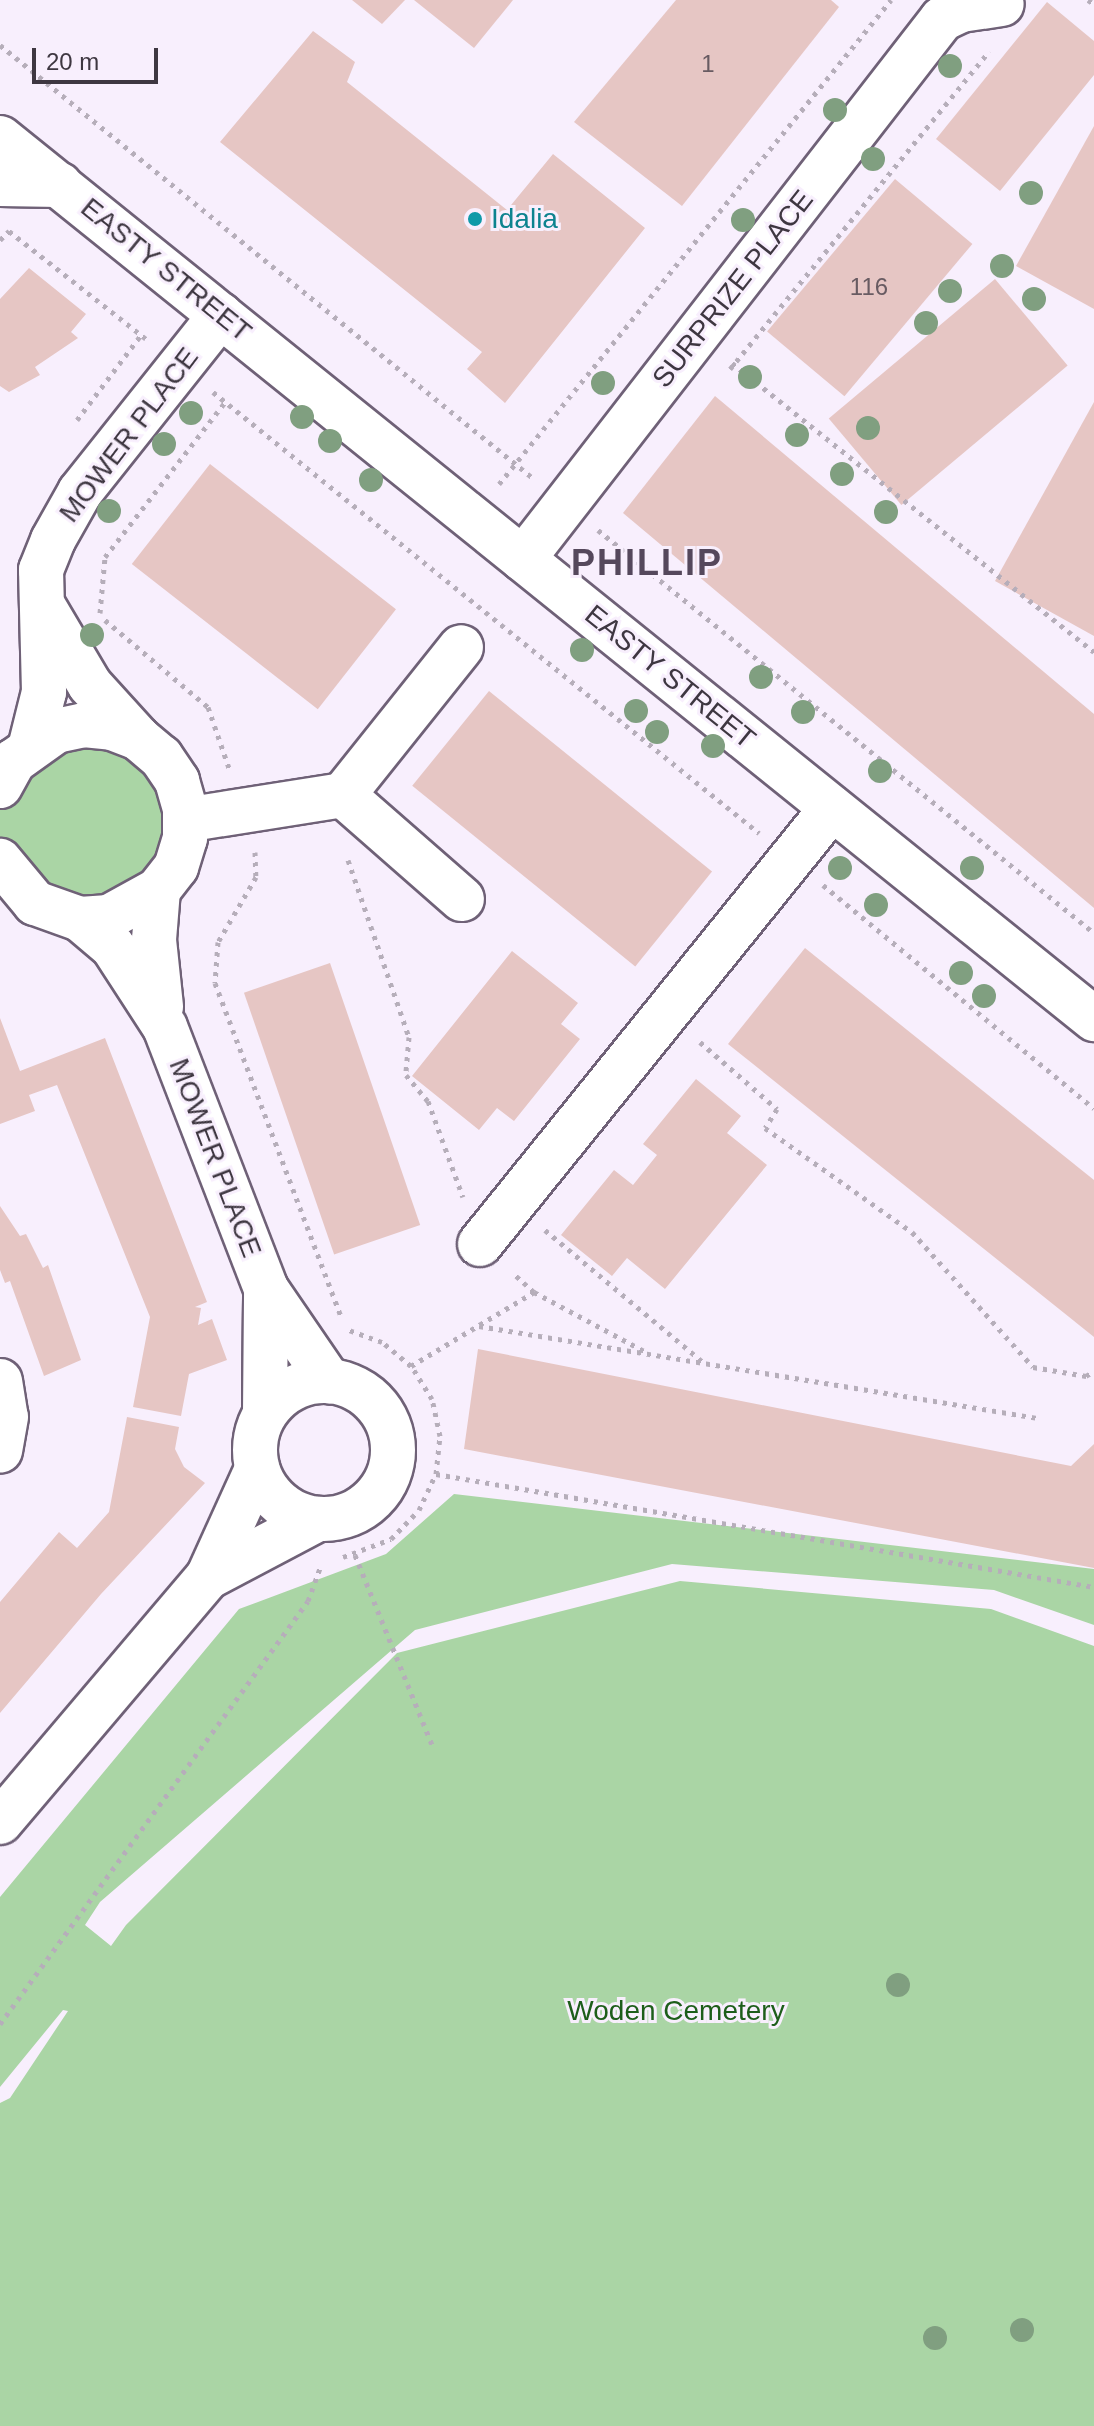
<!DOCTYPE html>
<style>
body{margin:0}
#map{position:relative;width:1094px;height:2426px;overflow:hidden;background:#f8effd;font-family:Helvetica,sans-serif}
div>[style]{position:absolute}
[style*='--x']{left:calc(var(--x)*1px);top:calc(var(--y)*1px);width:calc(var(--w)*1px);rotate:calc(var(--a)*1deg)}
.green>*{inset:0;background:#aad5a5}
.building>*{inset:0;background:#e6c6c4;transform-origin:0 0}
.path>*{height:5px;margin-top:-2.5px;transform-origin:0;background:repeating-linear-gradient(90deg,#b6aeba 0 4px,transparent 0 10px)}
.roads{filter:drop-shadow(2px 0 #6f6177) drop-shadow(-2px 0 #6f6177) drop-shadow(0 2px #6f6177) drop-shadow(0 -2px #6f6177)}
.minor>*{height:44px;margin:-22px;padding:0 22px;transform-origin:22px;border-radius:22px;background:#fff}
.minor>.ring{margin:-22px;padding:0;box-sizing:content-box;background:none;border:44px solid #fff;border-radius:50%}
.trees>*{width:24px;height:24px;margin:-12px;border-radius:50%;background:#809f80}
.dots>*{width:22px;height:22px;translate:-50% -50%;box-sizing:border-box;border:4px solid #f8effd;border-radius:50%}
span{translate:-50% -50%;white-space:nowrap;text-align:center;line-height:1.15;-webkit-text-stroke:6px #f8effd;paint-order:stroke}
.number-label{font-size:24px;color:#685b62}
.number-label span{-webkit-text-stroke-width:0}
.culture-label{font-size:28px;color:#0d838f}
.left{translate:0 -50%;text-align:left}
.street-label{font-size:28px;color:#3e3741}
.park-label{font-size:28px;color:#1d5e1a}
.district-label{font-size:36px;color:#55485c;font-weight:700;letter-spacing:2px}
.scale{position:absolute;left:32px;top:48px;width:126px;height:36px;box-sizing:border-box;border:4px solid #3e3741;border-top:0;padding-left:10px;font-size:24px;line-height:28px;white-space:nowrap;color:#3e3741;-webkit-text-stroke:6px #f8effd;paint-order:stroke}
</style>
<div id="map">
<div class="green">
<i style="clip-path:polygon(63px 739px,131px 748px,170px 797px,164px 865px,79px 912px,0 843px,0 805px)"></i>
<i style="clip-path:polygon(454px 1494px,1094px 1569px,1094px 1625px,994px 1590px,672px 1564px,415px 1630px,100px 1902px,85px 1925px,111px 1946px,126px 1925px,397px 1653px,680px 1581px,991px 1609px,1094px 1646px,1094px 2426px,0 2426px,0 2103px,10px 2098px,68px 2011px,63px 2010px,0 2087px,0 1897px,239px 1609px,386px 1554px)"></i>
</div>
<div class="building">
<i style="clip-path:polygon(352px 0,405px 0,382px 24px)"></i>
<i style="clip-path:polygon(414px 0,513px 0,474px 48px)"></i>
<i style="clip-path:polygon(676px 0,831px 0,839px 7px,682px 206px,574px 122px)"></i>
<i style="clip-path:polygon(1047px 2px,1094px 41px,1094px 75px,1000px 191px,936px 139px)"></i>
<i style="clip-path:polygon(313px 31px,355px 62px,347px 82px,507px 210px,553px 154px,645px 228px,505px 403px,467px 369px,482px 352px,220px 142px)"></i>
<i style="clip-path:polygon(1094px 126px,1094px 309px,1016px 266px)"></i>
<i style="left:895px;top:179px;width:101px;height:199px;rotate:40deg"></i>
<i style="clip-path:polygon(29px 268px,86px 314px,71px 332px,78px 338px,35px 367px,40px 375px,9px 392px,0 386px,0 299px)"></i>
<i style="left:995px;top:279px;width:113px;height:217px;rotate:50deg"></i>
<i style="clip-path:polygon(715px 396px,1094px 714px,1094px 908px,623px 513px)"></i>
<i style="clip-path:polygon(1094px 402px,1094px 636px,995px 581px)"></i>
<i style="left:210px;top:464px;width:236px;height:127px;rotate:38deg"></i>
<i style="left:489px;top:691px;width:287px;height:122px;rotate:39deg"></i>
<i style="clip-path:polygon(805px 948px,1094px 1180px,1094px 1337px,728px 1044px)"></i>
<i style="clip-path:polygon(512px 951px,578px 1003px,561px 1024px,580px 1039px,514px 1121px,497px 1108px,479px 1130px,412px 1076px)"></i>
<i style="left:330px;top:963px;width:277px;height:91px;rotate:71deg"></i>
<i style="clip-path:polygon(0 1018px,20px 1071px,105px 1038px,207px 1302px,195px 1307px,201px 1308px,198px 1325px,212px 1319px,227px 1360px,189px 1374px,181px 1416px,133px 1407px,150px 1317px,57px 1085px,29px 1095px,35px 1111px,0 1124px)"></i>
<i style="clip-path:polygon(696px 1079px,741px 1116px,727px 1133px,767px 1165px,665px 1289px,627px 1258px,612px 1276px,561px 1235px,614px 1170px,633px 1185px,657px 1155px,643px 1144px)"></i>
<i style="clip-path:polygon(0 1206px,20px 1236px,26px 1234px,43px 1268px,48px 1265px,81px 1360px,44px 1376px,10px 1281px,5px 1283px,0 1270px)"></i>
<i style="clip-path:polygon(478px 1349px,1071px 1466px,1094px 1444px,1094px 1568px,464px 1449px)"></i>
<i style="clip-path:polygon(127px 1417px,179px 1427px,175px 1449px,184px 1467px,205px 1483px,101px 1594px,0 1713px,0 1602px,59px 1532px,77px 1548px,109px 1512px)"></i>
</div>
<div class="path">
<i style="--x:1088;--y:0;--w:7;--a:34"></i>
<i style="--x:0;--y:45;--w:688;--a:39.1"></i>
<i style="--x:0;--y:240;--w:13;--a:-45"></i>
<i style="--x:9;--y:231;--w:174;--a:38.2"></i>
<i style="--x:732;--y:363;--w:463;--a:38.6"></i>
<i style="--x:730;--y:369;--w:410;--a:-50.8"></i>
<i style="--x:213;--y:392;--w:702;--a:38.93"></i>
<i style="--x:77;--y:420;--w:106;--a:-53"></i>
<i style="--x:499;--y:484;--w:623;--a:-51"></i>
<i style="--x:598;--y:530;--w:639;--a:39.09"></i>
<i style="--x:100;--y:613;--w:56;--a:-84.9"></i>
<i style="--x:105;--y:557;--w:197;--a:-52.2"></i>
<i style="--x:105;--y:620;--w:135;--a:40.2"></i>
<i style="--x:208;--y:707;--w:68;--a:71"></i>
<i style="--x:255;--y:852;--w:25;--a:88"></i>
<i style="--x:256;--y:877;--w:75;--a:120.3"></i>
<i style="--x:218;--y:942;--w:41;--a:94.2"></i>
<i style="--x:215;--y:983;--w:357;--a:69.3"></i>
<i style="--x:348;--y:860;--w:187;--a:71"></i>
<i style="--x:409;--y:1037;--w:38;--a:95"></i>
<i style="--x:406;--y:1075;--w:34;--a:50"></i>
<i style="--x:428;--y:1101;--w:102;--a:70"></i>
<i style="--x:823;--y:885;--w:351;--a:39.5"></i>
<i style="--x:700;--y:1042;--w:102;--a:41"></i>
<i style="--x:777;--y:1109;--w:22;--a:122"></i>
<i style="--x:765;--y:1128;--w:180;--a:35.3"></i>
<i style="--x:912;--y:1232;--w:181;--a:48.1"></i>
<i style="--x:1033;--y:1367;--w:54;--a:9.6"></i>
<i style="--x:1086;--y:1376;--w:9;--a:-32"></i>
<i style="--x:545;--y:1230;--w:206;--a:39.9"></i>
<i style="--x:534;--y:1292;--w:127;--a:28.2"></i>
<i style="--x:479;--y:1326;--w:567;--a:9.35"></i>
<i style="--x:411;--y:1366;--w:144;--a:-31"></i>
<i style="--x:534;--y:1292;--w:28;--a:-138"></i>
<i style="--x:436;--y:1474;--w:668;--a:9.74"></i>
<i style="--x:355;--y:1555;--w:207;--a:67.9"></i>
<i style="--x:343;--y:1557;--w:51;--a:-20.6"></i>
<i style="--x:391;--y:1539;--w:40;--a:-46"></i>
<i style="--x:419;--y:1510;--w:40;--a:-65"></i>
<i style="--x:436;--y:1474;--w:38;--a:-84"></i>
<i style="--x:440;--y:1436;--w:38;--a:-102"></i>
<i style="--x:432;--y:1399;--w:39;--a:-122"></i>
<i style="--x:411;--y:1366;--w:38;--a:-140"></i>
<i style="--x:382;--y:1342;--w:37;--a:-160"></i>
<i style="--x:0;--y:2024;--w:523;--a:-53.94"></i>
<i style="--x:308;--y:1601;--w:35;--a:-70"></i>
</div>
<div class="roads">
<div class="minor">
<i style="--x:0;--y:138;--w:1405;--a:38.84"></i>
<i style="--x:0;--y:184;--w:60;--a:1"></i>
<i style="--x:523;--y:559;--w:683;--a:-52.19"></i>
<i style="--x:942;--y:19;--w:21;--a:-25"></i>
<i style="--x:961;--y:10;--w:41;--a:-8.3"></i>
<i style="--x:45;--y:609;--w:88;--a:59.4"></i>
<i style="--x:90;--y:685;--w:72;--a:47.8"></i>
<i style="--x:31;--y:744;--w:54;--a:-76"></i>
<i style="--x:44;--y:692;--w:122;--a:-91.4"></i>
<i style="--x:41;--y:570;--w:32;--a:-68"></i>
<i style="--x:53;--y:540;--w:55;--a:-60.6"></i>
<i style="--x:80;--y:492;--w:226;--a:-51.5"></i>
<i style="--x:0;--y:786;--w:29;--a:-61"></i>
<i style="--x:14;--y:761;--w:52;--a:-35.5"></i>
<i style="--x:56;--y:731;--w:29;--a:-12"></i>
<i style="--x:84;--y:725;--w:28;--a:6"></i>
<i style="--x:112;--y:728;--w:28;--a:21"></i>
<i style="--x:138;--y:738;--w:30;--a:40"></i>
<i style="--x:161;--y:757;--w:29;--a:56"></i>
<i style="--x:177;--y:781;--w:29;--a:74"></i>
<i style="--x:185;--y:809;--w:29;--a:90"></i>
<i style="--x:185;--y:838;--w:30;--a:107"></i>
<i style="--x:176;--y:867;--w:29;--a:128"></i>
<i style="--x:158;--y:890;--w:56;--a:151.1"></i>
<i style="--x:109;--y:917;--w:29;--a:176"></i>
<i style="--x:80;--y:919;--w:48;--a:-160.4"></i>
<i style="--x:35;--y:903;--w:55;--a:-129.8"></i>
<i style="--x:343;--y:795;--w:189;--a:-51.4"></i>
<i style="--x:185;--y:820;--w:160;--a:-9"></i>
<i style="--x:343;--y:795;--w:158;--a:41.2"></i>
<i style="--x:158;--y:890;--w:50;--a:94.6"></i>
<i style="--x:154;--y:940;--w:67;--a:84"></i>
<i style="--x:80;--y:919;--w:43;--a:40.3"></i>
<i style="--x:113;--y:947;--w:95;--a:57"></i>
<i style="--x:165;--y:1027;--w:281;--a:68.9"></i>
<i style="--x:266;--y:1289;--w:112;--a:55.6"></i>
<i style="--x:480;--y:1244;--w:560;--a:-51.08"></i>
<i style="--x:0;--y:1381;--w:36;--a:81"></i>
<i style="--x:6;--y:1417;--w:34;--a:100"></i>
<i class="ring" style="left:255px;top:1381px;width:94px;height:94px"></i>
<i style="--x:265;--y:1413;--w:124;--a:-89.5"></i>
<i style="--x:208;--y:1577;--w:124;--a:-27.8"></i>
<i style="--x:0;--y:1822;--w:321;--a:-49.7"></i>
<i style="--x:208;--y:1577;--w:119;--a:-65.6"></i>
</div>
</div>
<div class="trees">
<i style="left:950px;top:66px"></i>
<i style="left:835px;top:110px"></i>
<i style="left:873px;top:159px"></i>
<i style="left:1031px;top:193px"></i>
<i style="left:743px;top:220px"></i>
<i style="left:1002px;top:266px"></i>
<i style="left:950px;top:291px"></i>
<i style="left:1034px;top:299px"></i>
<i style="left:926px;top:323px"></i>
<i style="left:750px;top:377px"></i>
<i style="left:603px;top:383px"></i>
<i style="left:191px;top:413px"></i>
<i style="left:302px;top:417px"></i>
<i style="left:868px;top:428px"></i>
<i style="left:797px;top:435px"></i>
<i style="left:330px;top:441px"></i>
<i style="left:164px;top:444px"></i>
<i style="left:842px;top:474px"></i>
<i style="left:371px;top:480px"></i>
<i style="left:109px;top:511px"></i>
<i style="left:886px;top:512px"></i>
<i style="left:92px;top:635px"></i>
<i style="left:582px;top:650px"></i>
<i style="left:761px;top:677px"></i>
<i style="left:636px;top:711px"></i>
<i style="left:803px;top:712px"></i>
<i style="left:657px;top:732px"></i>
<i style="left:713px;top:746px"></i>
<i style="left:880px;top:771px"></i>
<i style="left:840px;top:868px"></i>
<i style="left:972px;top:868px"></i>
<i style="left:876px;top:905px"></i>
<i style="left:961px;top:973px"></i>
<i style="left:984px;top:996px"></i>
<i style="left:898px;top:1985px"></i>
<i style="left:1022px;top:2330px"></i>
<i style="left:935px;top:2338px"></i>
</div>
<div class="dots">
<i style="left:475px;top:219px;background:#0f9aa8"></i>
</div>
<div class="number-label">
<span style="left:708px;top:64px">1</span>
<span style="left:869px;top:287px">116</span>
</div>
<div class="culture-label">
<span class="left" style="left:491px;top:219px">Idalia</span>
</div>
<div class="street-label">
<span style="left:166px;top:270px;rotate:39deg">EASTY STREET</span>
<span style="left:733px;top:289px;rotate:-52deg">SURPRIZE PLACE</span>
<span style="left:129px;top:435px;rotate:-53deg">MOWER PLACE</span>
<span style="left:670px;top:677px;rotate:39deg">EASTY STREET</span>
<span style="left:215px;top:1158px;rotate:69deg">MOWER PLACE</span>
</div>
<div class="park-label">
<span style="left:676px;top:2011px">Woden Cemetery</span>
</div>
<div class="district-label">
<span style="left:647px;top:563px">PHILLIP</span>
</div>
<div class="scale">20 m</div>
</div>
